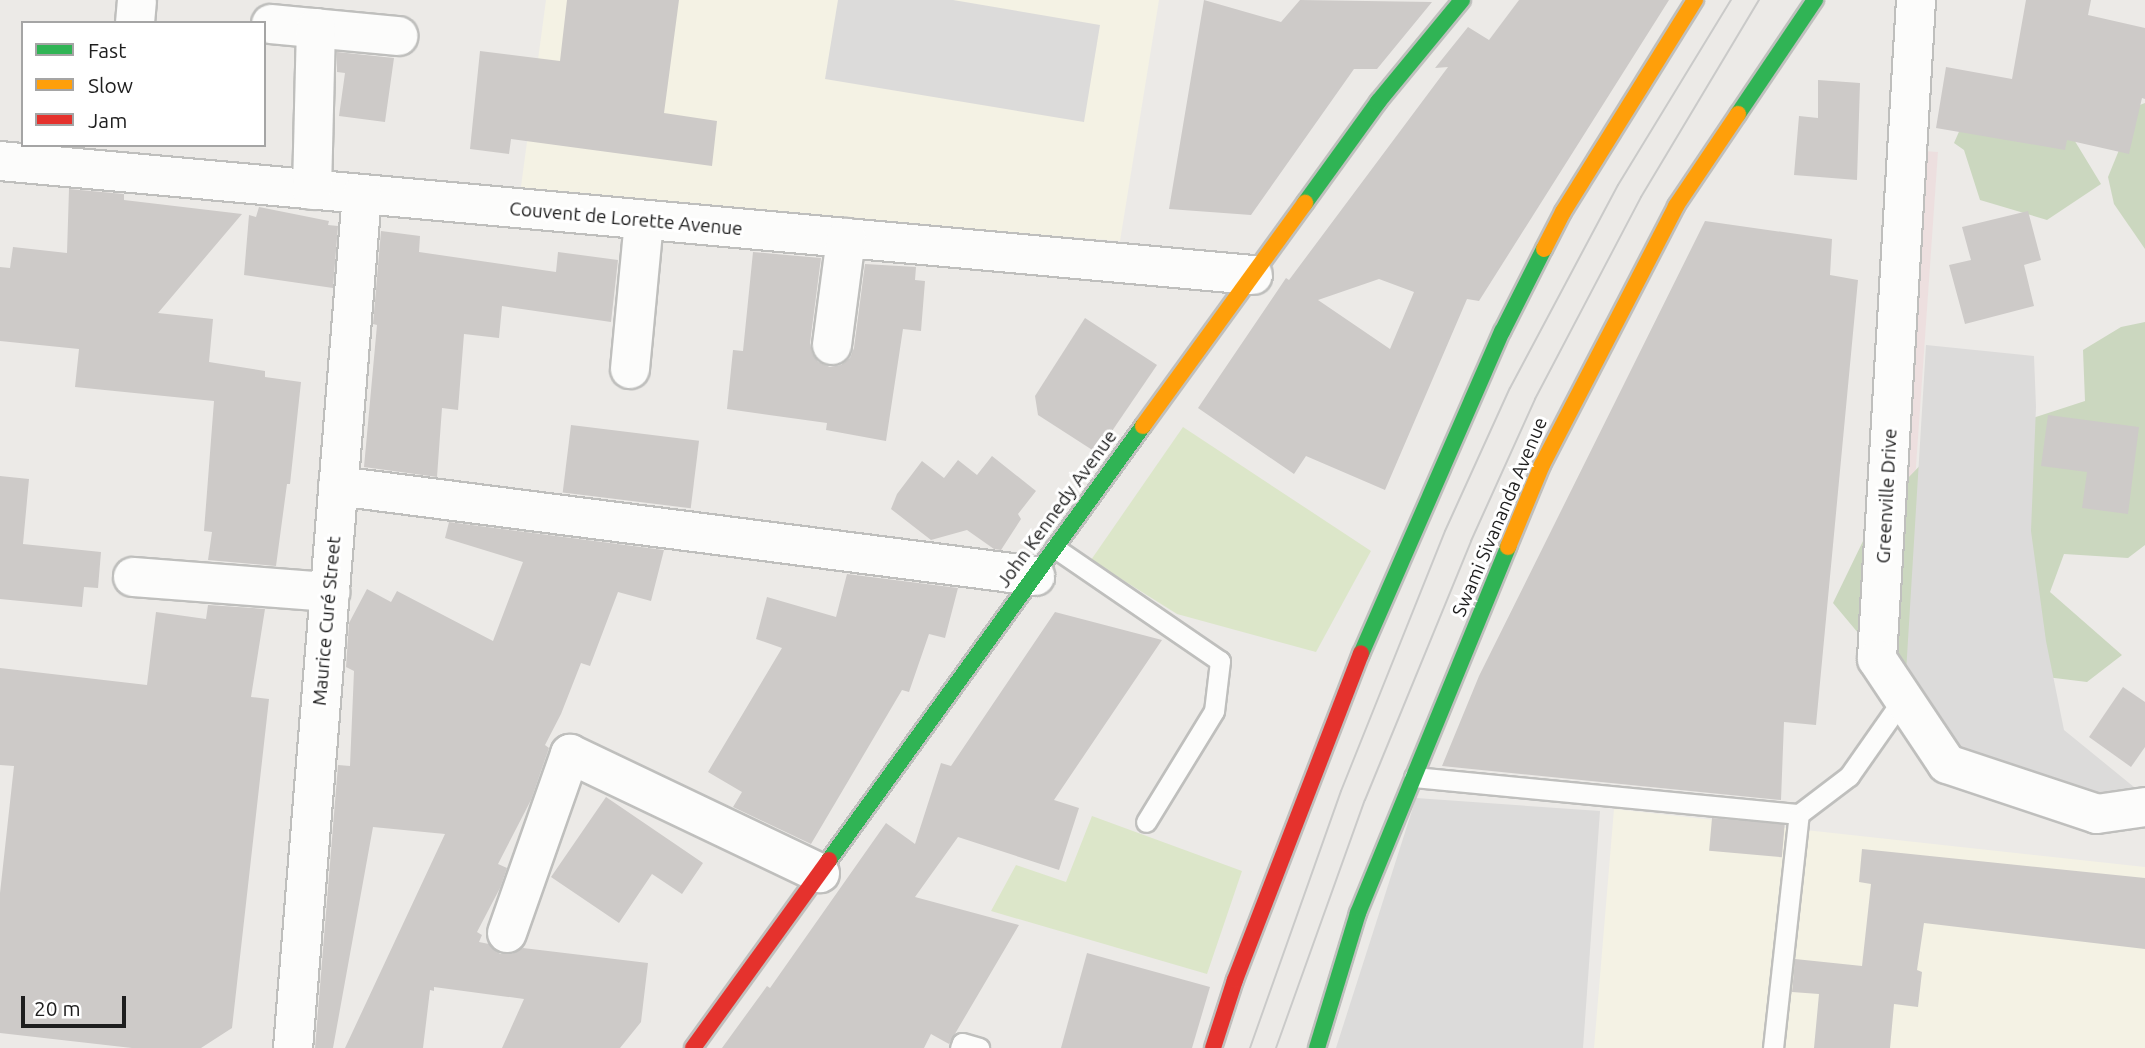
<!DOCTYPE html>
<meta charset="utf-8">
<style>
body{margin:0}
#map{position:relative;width:2145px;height:1048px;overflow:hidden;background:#eceae7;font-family:Ubuntu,sans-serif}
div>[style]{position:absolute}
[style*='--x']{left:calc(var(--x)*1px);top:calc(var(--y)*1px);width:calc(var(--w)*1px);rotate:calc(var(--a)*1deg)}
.commercial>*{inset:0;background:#eddfdf;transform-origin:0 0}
.education>*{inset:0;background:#f4f2e4}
.grass>*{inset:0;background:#dce6c9}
.forest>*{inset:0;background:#cbd7bf}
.parking>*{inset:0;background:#dcdbda}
.building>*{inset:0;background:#cdcac8;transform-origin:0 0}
.roads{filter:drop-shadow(2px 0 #bfbfbd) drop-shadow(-2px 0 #bfbfbd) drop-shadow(0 2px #bfbfbd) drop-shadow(0 -2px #bfbfbd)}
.lane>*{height:19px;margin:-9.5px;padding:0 9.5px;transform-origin:9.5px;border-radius:9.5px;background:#fcfcfb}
.street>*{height:38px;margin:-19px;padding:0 19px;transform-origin:19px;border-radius:19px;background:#fcfcfb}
.fast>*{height:16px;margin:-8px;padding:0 8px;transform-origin:8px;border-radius:8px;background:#30b455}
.slow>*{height:16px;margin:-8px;padding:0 8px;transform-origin:8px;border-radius:8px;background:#ff9f0a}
.jam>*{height:16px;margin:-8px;padding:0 8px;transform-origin:8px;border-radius:8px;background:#e5322d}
.tram>*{height:2px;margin:-1px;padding:0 1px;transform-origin:1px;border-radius:1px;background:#cacac9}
span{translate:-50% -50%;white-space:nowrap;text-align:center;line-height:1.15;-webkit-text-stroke:6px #fff;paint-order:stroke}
.street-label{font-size:19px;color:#1e1e1e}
.legend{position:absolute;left:21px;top:21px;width:245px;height:126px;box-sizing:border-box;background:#fff;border:2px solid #a5a5a5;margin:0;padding:9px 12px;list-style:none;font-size:21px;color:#1e1e1e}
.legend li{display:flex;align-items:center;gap:14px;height:35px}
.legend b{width:35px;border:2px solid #a5a5a5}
.scale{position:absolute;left:21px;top:996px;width:105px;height:32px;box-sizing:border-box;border:4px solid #1e1e1e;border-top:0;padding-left:9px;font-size:21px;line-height:24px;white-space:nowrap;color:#1e1e1e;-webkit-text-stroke:5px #fff;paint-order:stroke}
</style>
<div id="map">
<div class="commercial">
<i style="left:1923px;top:151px;width:15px;height:394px;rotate:4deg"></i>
</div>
<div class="education">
<i style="clip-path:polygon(546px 0,1159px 0,1120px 241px,520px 194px)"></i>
<i style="clip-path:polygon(1614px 809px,2145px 867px,2145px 1048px,1594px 1048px)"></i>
</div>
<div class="grass">
<i style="clip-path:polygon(1183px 427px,1371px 551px,1316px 652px,1177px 614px,1091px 560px)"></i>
<i style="clip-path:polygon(1092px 816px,1242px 871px,1207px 974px,991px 911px,1016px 865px,1066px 882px)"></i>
</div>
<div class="forest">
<i style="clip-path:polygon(2145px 103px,2145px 249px,2114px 204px,2108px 177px,2137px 106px)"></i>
<i style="clip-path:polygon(1969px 109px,2073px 138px,2101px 184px,2047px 220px,1980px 200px,1964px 150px,1954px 143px)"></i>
<i style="clip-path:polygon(2145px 322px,2145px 545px,2128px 558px,2064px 554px,2050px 592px,2122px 655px,2087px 682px,2031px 675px,1905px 689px,1833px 603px,1879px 508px,1935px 450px,2085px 401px,2083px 350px,2121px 327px)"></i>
</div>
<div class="parking">
<i style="clip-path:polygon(838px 0,953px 0,1100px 25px,1084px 122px,825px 79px)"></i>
<i style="clip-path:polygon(1926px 345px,2034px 356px,2036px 407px,2031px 531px,2046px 641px,2064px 730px,2145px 796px,2101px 806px,1950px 757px,1905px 689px)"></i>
<i style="clip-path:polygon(1416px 798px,1600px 811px,1583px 1048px,1336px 1048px)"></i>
</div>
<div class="building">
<i style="clip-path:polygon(567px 0,679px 0,664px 113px,717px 121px,712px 166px,511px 139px,509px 154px,470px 149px,480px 51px,560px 61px)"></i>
<i style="clip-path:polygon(1204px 0,1281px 22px,1300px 0,1432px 2px,1377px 69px,1354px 69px,1251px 215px,1169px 209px)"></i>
<i style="clip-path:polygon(evenodd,1519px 0,1669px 0,1479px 301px,1467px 299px,1385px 490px,1306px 456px,1294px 474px,1198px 408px,1286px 278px,1289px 280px,1448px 67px,1435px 68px,1468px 27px,1489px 40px,1519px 0,1379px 279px,1414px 292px,1390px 349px,1318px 300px,1379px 279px)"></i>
<i style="clip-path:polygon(2026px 0,2091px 0,2088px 15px,2145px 28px,2145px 99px,2142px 98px,2129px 154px,2067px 140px,2065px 150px,1936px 128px,1946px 67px,2012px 79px)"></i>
<i style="clip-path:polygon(337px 52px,394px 58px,385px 122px,339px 116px,345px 73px,337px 72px)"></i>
<i style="clip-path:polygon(1818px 80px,1860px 83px,1857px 180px,1794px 175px,1799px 116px,1818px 118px)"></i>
<i style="clip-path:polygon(69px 189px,124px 194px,124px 200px,242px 214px,158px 313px,213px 319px,209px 362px,265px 371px,265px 377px,301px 382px,290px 484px,287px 484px,276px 566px,208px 560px,212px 532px,204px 531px,214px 401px,75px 387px,79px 349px,0 341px,0 267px,10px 268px,13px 247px,67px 253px)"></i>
<i style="clip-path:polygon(259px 207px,329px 221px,328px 225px,338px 226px,333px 288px,244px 275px,249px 215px,256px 217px)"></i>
<i style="clip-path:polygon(2028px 211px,2041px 260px,2024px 265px,2034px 306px,1965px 324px,1949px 265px,1971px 260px,1962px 227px)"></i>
<i style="clip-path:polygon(1705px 221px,1832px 239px,1830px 275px,1858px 280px,1816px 725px,1784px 722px,1781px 800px,1442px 766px,1479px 676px)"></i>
<i style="clip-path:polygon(381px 231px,420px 236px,419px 252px,556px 272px,558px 252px,618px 260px,611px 322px,502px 306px,499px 338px,464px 334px,458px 410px,442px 408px,437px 477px,364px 467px,377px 325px,373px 324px)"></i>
<i style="clip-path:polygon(753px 252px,821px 258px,810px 343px,812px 353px,818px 362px,830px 367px,841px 365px,850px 358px,854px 348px,865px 264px,916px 267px,915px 280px,925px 281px,921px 331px,903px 329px,886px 441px,826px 430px,827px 423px,727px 409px,733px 350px,743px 351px)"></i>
<i style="clip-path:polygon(1085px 318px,1157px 365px,1097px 453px,1038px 415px,1035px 396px)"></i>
<i style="clip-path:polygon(2048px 415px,2139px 427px,2128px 514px,2082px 508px,2087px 472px,2041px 466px)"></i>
<i style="left:571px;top:425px;width:129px;height:68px;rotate:7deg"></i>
<i style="clip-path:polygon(992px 456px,1036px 491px,1018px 514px,1021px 519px,1001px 550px,994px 549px,967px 530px,931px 540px,891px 509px,897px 494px,922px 461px,944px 478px,958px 460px,977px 475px)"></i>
<i style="clip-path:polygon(0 476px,29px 479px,23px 544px,101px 552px,98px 588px,84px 587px,82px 607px,0 599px)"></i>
<i style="clip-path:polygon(449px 522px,664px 550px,651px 601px,618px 592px,590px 666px,581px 663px,561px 714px,545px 745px,549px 748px,531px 800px,498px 864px,507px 868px,500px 888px,477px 932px,482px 935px,479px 942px,489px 944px,500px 954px,512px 954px,523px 948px,648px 963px,641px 1022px,620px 1048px,502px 1048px,524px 999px,434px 987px,434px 991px,430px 990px,423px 1048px,345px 1048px,445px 834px,373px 827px,333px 1048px,315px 1048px,338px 765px,350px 766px,354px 671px,346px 667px,349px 623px,367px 589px,391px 602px,397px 591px,493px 641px,523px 562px,445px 538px)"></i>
<i style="clip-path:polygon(847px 574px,958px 588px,945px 638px,929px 634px,909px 692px,902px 690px,811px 844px,733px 807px,742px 792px,708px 772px,782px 648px,756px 639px,767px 597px,836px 617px)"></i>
<i style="clip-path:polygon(208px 605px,265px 609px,251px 697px,269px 699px,232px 1028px,201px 1048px,132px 1048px,0 1033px,0 893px,14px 766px,0 765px,0 668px,147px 685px,156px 612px,206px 619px)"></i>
<i style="clip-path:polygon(1055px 612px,1162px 640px,1054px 800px,1079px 808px,1059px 870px,958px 837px,915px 897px,1019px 925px,949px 1044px,931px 1034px,924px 1048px,722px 1048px,767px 986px,770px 988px,886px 823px,915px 844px,941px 763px,951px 766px)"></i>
<i style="clip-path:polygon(2123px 687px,2145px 702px,2145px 747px,2131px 767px,2089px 737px)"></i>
<i style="clip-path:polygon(606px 797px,703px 863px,682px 894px,652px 874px,619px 923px,551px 877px)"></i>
<i style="left:1712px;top:818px;width:73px;height:33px;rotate:5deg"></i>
<i style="clip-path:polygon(1862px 849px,2145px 878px,2145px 949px,1924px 923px,1917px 970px,1922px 972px,1918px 1007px,1894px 1004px,1890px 1048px,1814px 1048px,1819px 994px,1792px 992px,1795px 959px,1862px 966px,1871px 884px,1859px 882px)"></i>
<i style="clip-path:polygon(1087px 953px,1210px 987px,1192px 1048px,1061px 1048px)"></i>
</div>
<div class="roads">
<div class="lane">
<i style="--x:1055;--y:548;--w:200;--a:34.4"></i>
<i style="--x:1220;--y:661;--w:50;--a:96.8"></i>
<i style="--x:1214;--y:711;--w:130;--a:121.5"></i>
<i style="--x:1414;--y:777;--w:387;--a:5.5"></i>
<i style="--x:1799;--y:814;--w:63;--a:-37.2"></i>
<i style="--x:1849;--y:776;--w:94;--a:-55"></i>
<i style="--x:960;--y:1048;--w:5;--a:-68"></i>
<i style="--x:962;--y:1043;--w:18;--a:16"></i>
<i style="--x:1773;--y:1048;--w:235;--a:-83.7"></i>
</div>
<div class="street">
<i style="--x:1916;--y:0;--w:660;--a:93.39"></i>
<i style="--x:1877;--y:659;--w:126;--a:56.3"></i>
<i style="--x:1947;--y:764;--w:158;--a:18.4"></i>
<i style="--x:2097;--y:814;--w:49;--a:-8.3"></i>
<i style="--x:135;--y:23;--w:22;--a:-85"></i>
<i style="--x:271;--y:24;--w:128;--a:5.4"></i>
<i style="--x:0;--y:161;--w:1258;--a:5.2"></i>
<i style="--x:312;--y:190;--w:162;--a:-88.6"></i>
<i style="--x:832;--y:345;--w:108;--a:-82.5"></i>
<i style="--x:630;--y:369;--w:149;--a:-84.6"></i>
<i style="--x:338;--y:486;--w:703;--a:7.36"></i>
<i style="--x:133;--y:577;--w:198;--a:4.4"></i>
<i style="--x:507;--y:933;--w:190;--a:-70.6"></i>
<i style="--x:570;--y:754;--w:277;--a:25.5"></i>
<i style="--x:293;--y:1048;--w:856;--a:-85.38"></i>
</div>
<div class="fast">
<i style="--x:1738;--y:114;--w:138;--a:-56"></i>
<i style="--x:1305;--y:203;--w:125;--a:-54.1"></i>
<i style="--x:1378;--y:102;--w:132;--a:-50.5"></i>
<i style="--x:1361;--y:654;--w:352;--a:-66.4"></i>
<i style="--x:1502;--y:332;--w:93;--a:-63.2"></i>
<i style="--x:829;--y:860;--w:536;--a:-54.11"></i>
<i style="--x:1317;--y:1048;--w:141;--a:-73.1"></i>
<i style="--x:1358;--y:913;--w:396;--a:-67.7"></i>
</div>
<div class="slow">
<i style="--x:1544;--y:249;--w:42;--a:-62.8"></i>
<i style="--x:1563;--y:212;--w:250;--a:-58.1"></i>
<i style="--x:1143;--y:426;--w:276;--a:-54"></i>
<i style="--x:1508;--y:547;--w:89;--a:-67.5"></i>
<i style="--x:1542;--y:465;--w:292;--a:-62.6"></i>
<i style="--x:1676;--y:206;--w:111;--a:-56"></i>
</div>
<div class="jam">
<i style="--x:693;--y:1048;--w:232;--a:-54.1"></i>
<i style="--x:1213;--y:1048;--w:71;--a:-72.1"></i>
<i style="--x:1235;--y:980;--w:350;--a:-68.9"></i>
</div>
</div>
<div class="tram">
<i style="--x:1250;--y:1048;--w:273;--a:-70.5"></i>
<i style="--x:1341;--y:791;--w:280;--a:-68.2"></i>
<i style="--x:1445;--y:531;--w:157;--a:-65.6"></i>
<i style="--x:1510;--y:388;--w:230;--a:-62"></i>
<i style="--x:1618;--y:185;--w:217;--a:-58.6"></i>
<i style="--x:1276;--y:1048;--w:263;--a:-70.3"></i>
<i style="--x:1365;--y:800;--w:280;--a:-67.7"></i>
<i style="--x:1471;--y:541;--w:156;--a:-65.7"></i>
<i style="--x:1535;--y:399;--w:228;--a:-62.3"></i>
<i style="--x:1641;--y:197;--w:230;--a:-59.1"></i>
</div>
<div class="street-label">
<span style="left:626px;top:219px;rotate:5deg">Couvent de Lorette Avenue</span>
<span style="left:1887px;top:496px;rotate:-87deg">Greenville Drive</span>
<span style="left:1057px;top:509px;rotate:-54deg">John Kennedy Avenue</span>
<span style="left:1500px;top:517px;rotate:-67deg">Swami Sivananda Avenue</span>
<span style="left:327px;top:621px;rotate:-85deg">Maurice Curé Street</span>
</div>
<ul class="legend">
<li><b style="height:9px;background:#30b455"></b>Fast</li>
<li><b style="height:9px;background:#ff9f0a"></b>Slow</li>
<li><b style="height:9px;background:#e5322d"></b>Jam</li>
</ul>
<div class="scale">20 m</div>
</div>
